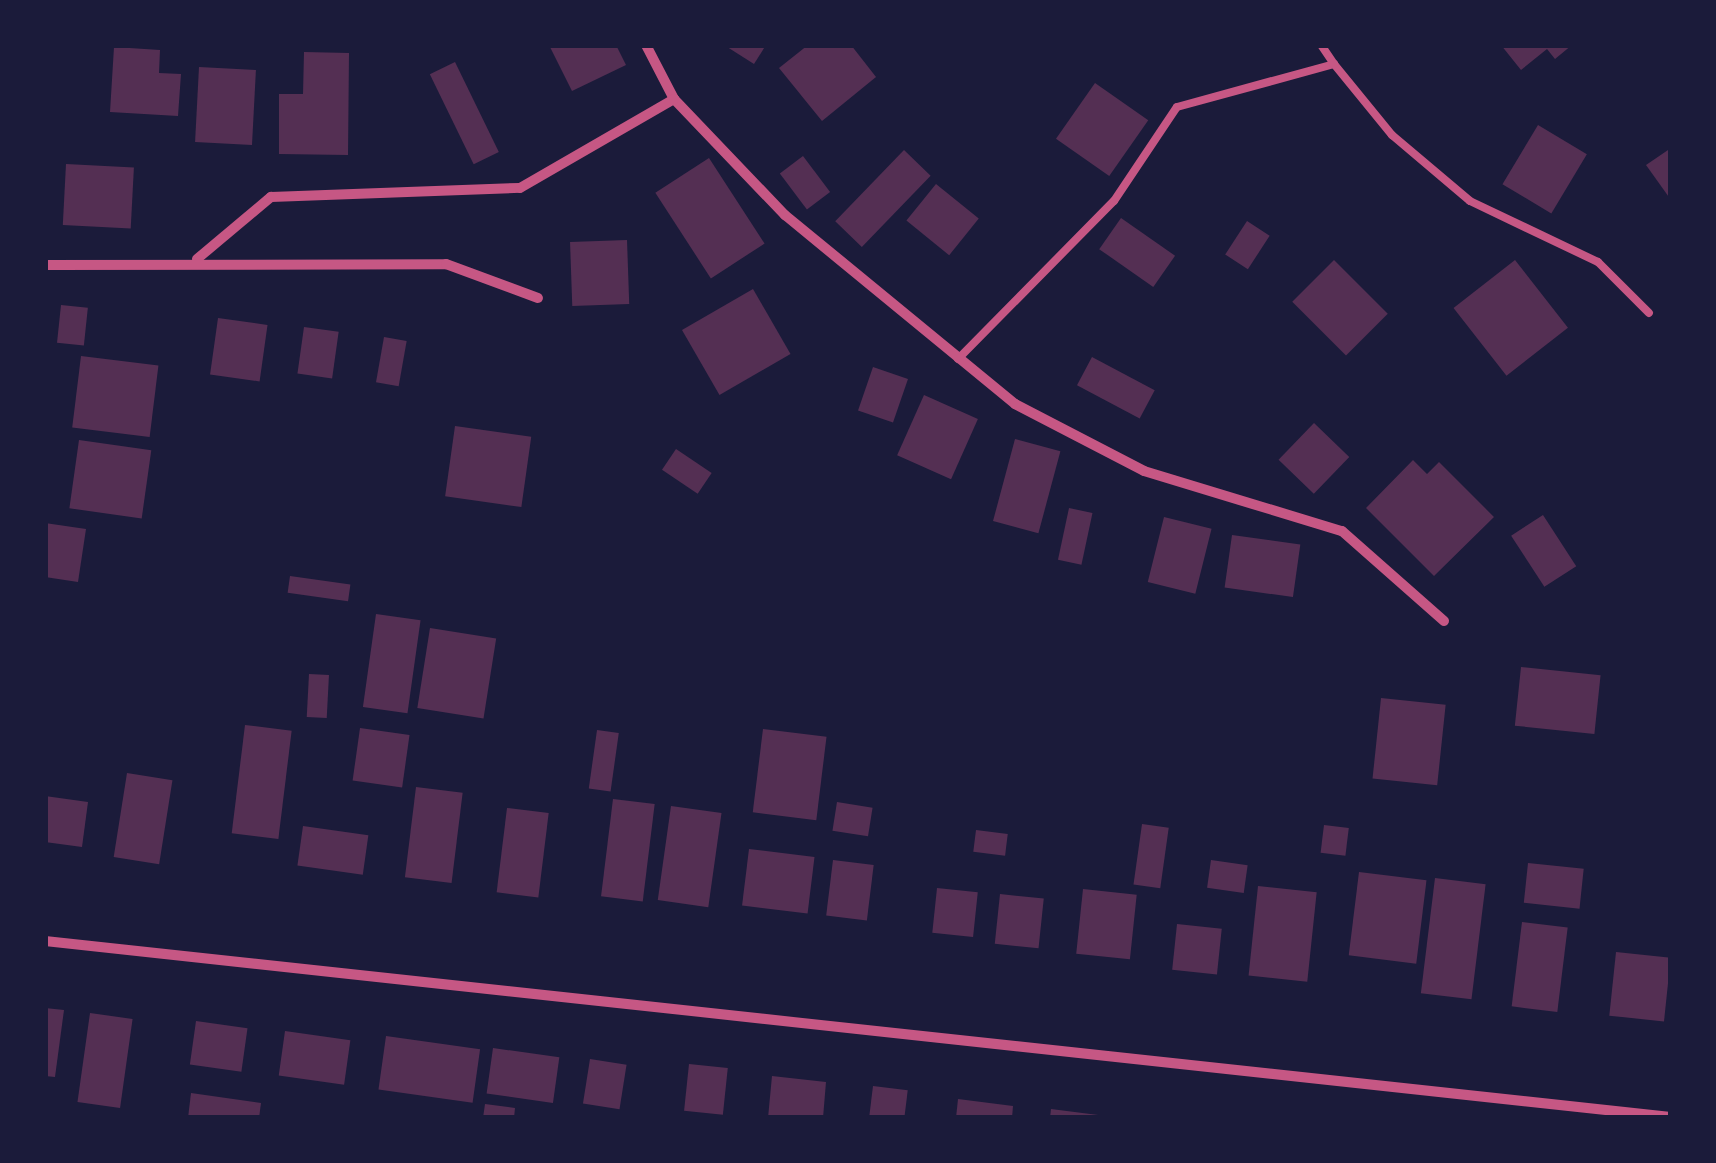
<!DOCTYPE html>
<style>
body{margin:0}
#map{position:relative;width:1716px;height:1163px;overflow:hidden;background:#1b1b3a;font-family:"Golos Text",sans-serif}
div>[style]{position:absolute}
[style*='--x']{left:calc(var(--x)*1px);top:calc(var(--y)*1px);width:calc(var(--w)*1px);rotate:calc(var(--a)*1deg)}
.building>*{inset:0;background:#542f53;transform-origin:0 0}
.service>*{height:8px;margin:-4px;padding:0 4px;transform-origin:4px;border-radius:4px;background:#c65784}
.minor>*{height:10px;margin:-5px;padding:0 5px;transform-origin:5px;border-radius:5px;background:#c65784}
span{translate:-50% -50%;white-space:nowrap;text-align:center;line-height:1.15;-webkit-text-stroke:8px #1b1b3a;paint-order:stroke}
.frame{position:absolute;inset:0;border:48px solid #1b1b3a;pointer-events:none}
</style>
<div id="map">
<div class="building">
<i style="clip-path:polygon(549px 45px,616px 45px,626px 65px,572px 91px)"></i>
<i style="clip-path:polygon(724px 45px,766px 45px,754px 64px)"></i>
<i style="clip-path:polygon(808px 45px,851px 45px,876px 77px,822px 121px,779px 68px)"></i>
<i style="clip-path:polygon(1501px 45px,1572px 45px,1555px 59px,1547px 49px,1521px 70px)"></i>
<i style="clip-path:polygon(114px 47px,160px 50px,159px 73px,181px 74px,178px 116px,110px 112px)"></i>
<i style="clip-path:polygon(304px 52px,349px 53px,348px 155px,279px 154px,279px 94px,303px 94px)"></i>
<i style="left:455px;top:62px;width:100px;height:28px;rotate:64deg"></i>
<i style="left:199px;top:67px;width:57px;height:75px;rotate:3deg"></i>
<i style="left:1095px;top:83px;width:65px;height:68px;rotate:35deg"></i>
<i style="left:1538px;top:125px;width:57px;height:69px;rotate:31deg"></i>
<i style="clip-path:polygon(1671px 148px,1671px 200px,1646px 165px)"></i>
<i style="left:904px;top:150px;width:37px;height:99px;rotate:44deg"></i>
<i style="left:803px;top:156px;width:45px;height:29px;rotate:53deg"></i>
<i style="left:709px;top:158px;width:102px;height:64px;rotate:57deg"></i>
<i style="left:66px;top:164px;width:68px;height:61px;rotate:3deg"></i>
<i style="left:936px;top:184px;width:55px;height:47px;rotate:39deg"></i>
<i style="left:1121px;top:218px;width:66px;height:38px;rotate:35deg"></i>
<i style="left:1247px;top:221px;width:27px;height:40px;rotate:33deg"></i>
<i style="left:627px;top:240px;width:64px;height:57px;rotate:88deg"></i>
<i style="left:1334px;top:260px;width:76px;height:59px;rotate:45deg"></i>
<i style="left:1515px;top:260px;width:86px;height:78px;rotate:52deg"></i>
<i style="left:753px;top:289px;width:75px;height:82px;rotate:60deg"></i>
<i style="left:61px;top:305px;width:27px;height:38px;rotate:6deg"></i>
<i style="left:218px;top:318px;width:50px;height:57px;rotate:8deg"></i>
<i style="left:304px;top:327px;width:35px;height:47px;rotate:8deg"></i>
<i style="left:384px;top:337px;width:23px;height:46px;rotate:10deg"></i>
<i style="left:81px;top:356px;width:78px;height:72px;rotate:7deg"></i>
<i style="left:1092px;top:357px;width:71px;height:32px;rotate:28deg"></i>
<i style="left:873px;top:367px;width:37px;height:46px;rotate:19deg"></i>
<i style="left:924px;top:395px;width:59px;height:66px;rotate:24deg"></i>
<i style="left:1314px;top:423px;width:49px;height:51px;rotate:44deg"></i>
<i style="left:455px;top:426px;width:77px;height:71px;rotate:8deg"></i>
<i style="left:1015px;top:439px;width:47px;height:85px;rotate:15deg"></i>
<i style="left:79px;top:440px;width:73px;height:69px;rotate:8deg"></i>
<i style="left:676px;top:449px;width:43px;height:25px;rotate:34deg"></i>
<i style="clip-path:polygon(1413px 460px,1427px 474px,1439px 462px,1494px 517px,1434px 576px,1366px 508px)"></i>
<i style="left:1069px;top:508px;width:24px;height:53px;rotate:12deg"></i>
<i style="left:1543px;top:515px;width:61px;height:38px;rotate:57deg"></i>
<i style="left:1164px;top:517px;width:49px;height:67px;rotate:14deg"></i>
<i style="clip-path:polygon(45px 523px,86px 529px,78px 582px,45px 577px)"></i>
<i style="left:1232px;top:535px;width:69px;height:53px;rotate:8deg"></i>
<i style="left:290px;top:576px;width:61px;height:17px;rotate:8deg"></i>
<i style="left:376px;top:614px;width:45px;height:94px;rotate:8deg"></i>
<i style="left:430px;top:628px;width:67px;height:81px;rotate:9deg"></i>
<i style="left:1521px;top:667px;width:80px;height:59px;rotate:6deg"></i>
<i style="left:309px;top:674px;width:20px;height:43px;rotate:3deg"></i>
<i style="left:1381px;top:698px;width:65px;height:81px;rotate:6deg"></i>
<i style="left:245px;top:725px;width:47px;height:109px;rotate:7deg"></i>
<i style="left:360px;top:728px;width:50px;height:53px;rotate:8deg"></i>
<i style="left:763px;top:729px;width:64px;height:84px;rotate:7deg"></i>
<i style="left:597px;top:730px;width:22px;height:59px;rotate:8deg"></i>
<i style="left:127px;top:773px;width:46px;height:85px;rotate:9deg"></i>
<i style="left:416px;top:787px;width:47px;height:91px;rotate:7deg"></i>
<i style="clip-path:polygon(45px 796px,88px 802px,82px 847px,45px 842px)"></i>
<i style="left:613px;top:799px;width:42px;height:98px;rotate:7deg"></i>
<i style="left:837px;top:802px;width:36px;height:29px;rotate:9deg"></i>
<i style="left:671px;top:806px;width:51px;height:95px;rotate:8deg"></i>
<i style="left:507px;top:808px;width:42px;height:85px;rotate:7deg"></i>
<i style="left:1142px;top:824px;width:27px;height:61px;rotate:8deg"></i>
<i style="left:1324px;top:825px;width:25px;height:28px;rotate:7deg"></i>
<i style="left:303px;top:826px;width:66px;height:40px;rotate:8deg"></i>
<i style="left:976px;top:830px;width:32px;height:22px;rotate:7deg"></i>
<i style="left:749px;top:849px;width:66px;height:57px;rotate:7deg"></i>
<i style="left:833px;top:860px;width:41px;height:56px;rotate:7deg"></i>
<i style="left:1211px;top:860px;width:37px;height:28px;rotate:8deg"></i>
<i style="left:1528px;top:863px;width:56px;height:40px;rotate:6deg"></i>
<i style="left:1359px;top:872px;width:68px;height:84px;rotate:7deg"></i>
<i style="left:1435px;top:878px;width:51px;height:116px;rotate:7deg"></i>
<i style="left:1258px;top:886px;width:59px;height:90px;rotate:6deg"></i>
<i style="left:937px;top:888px;width:41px;height:45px;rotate:6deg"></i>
<i style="left:1083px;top:889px;width:54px;height:65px;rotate:6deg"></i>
<i style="left:1000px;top:894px;width:44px;height:50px;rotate:6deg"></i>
<i style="left:1522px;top:922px;width:46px;height:85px;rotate:7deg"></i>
<i style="left:1177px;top:924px;width:45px;height:46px;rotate:6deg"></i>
<i style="left:1616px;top:952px;width:55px;height:64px;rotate:6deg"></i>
<i style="clip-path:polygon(45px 1008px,64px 1010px,55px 1077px,45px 1076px)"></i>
<i style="left:90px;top:1013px;width:43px;height:90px;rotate:8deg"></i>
<i style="left:196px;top:1021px;width:52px;height:44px;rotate:8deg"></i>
<i style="left:285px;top:1031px;width:66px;height:45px;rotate:8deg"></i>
<i style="left:386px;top:1036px;width:95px;height:54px;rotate:8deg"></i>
<i style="left:493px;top:1048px;width:67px;height:46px;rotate:8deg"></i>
<i style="left:590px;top:1059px;width:37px;height:45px;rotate:9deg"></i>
<i style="left:689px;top:1064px;width:39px;height:47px;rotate:6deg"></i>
<i style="clip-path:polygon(772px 1076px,826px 1082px,823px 1118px,768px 1118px)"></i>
<i style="left:873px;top:1086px;width:35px;height:32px;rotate:7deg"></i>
<i style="clip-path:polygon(191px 1093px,261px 1103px,259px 1118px,188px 1118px)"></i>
<i style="clip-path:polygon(958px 1099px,1013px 1106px,1012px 1118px,956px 1118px)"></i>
<i style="clip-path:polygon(485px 1104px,515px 1108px,514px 1118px,483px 1118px)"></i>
<i style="clip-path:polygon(1051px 1109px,1106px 1116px,1106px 1118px,1050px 1118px)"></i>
</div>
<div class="service">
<i style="--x:1334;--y:64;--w:92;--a:50.8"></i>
<i style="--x:1392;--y:135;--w:102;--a:40.2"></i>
<i style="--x:1470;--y:201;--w:142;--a:25.5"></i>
<i style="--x:1598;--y:262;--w:72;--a:45"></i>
<i style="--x:958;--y:359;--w:222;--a:-45.4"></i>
<i style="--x:1114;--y:201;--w:113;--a:-56.2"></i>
<i style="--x:1177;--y:107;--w:163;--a:-15.3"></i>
<i style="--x:1334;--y:64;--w:23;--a:-124"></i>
</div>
<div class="minor">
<i style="--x:646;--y:45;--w:61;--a:62.6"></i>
<i style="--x:674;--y:99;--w:161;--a:46.3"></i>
<i style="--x:785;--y:215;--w:298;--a:39.4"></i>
<i style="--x:1015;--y:404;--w:145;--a:27.4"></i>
<i style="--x:1144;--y:471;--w:207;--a:16.9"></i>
<i style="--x:1342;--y:531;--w:136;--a:41.4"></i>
<i style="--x:197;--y:259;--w:97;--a:-40"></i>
<i style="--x:271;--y:197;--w:249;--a:-2.1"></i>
<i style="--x:520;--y:188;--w:178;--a:-30"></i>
<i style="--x:45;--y:265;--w:401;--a:-0.1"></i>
<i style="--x:446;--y:264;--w:98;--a:20.3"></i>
<i style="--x:45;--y:941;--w:1635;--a:6.18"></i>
</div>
<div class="frame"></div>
</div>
